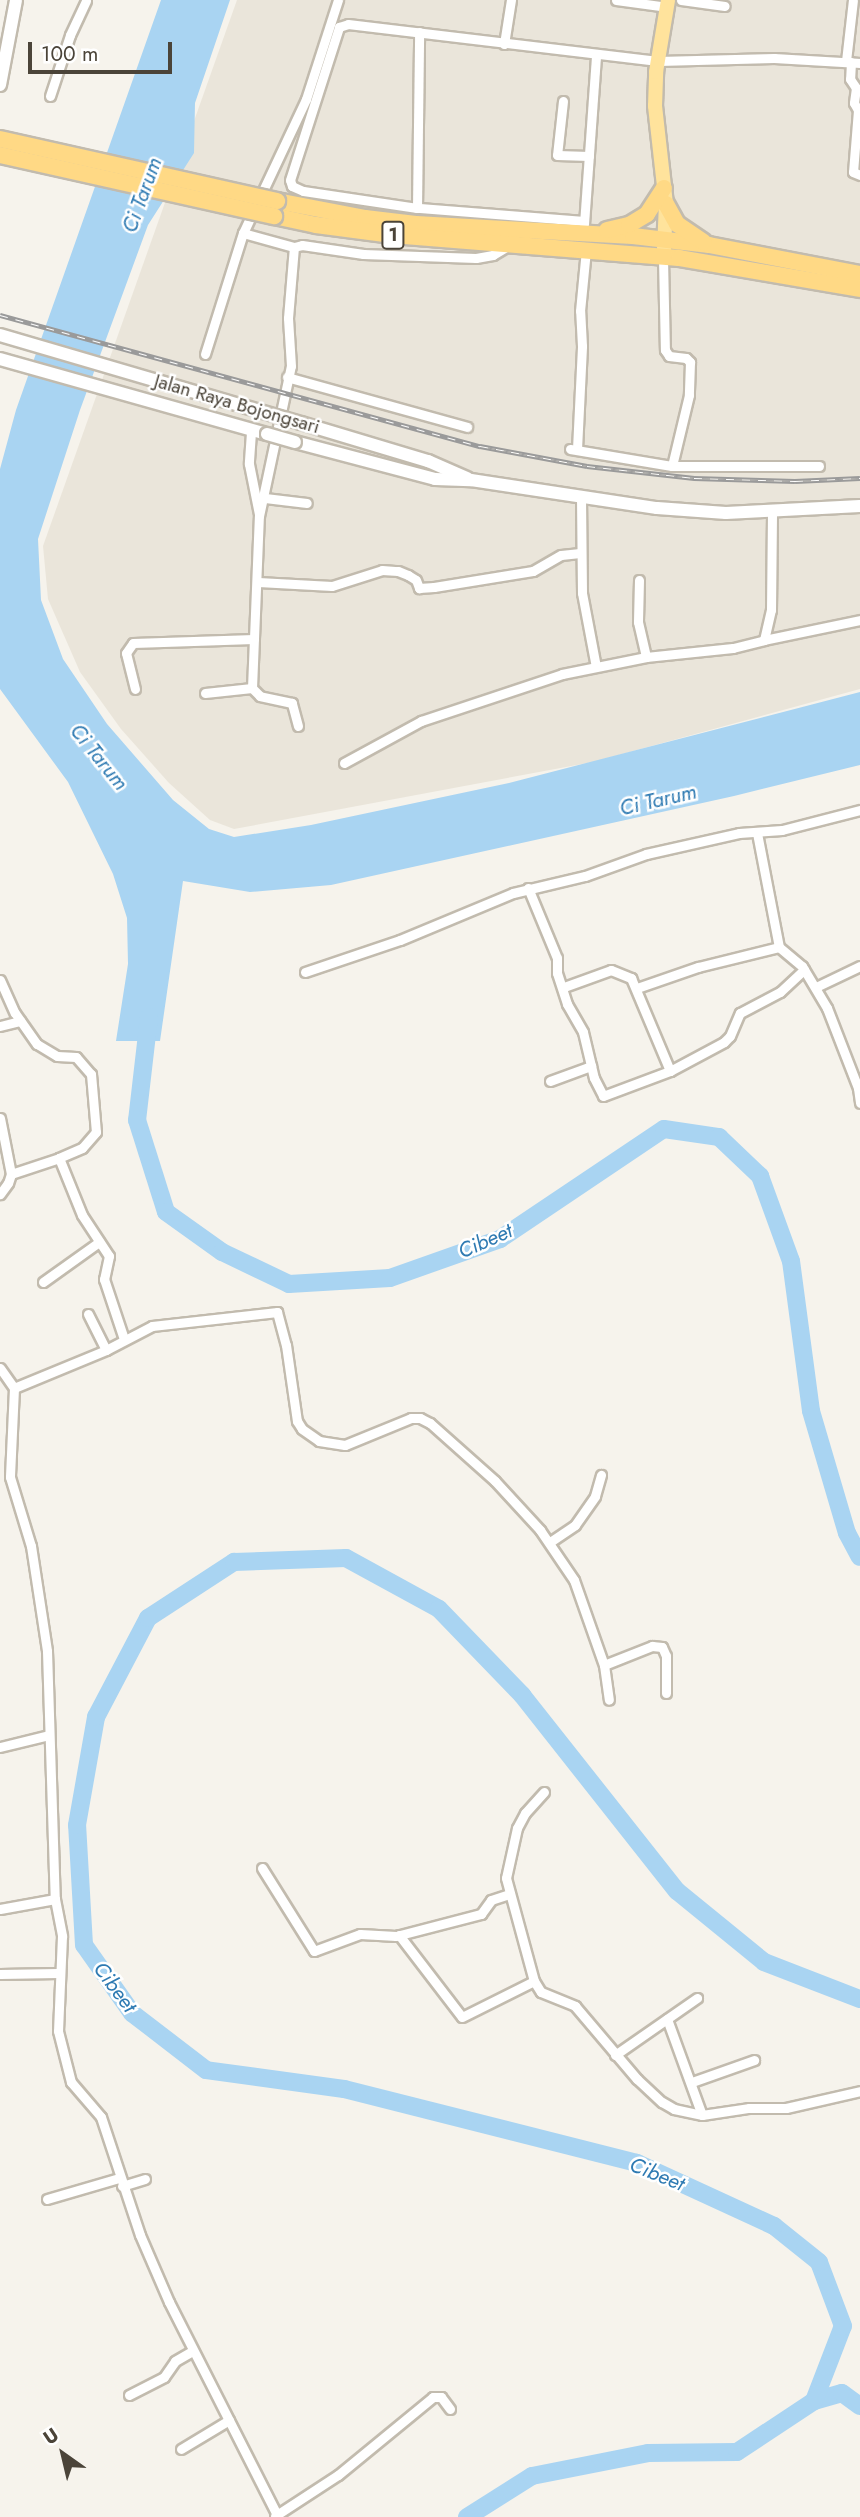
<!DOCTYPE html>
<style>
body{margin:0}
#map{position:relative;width:860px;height:2517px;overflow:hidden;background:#f6f3ec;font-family:Jost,sans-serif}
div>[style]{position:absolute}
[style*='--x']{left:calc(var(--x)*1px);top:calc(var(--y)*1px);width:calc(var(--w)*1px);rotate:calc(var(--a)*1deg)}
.residential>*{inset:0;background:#eae5da}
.water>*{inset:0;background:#a9d4f2}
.river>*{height:18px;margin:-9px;padding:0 9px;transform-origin:9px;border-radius:9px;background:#a9d4f2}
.roads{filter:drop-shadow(2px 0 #c2bbae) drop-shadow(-2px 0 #c2bbae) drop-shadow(0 2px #c2bbae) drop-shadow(0 -2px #c2bbae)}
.minor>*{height:9px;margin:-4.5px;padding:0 4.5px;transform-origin:4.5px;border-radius:4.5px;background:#fff}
.tertiary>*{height:12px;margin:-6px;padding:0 6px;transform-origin:6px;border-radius:6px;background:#fff}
.primary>*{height:14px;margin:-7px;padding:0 7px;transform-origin:7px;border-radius:7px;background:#ffe39c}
.trunk>*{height:16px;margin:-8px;padding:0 8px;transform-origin:8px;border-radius:8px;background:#ffd985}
.rail>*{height:5px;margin-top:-2.5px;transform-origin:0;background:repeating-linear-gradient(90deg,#fff 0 8px,#9a9a9a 0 16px);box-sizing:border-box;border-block:2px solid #9a9a9a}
.bridges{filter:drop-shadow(2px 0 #c2bbae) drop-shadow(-2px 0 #c2bbae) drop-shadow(0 2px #c2bbae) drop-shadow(0 -2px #c2bbae)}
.tertiary-bridge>*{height:12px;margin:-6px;padding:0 6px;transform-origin:6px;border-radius:6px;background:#fff}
.trunk-bridge>*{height:16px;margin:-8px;padding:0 8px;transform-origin:8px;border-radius:8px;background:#ffd985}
span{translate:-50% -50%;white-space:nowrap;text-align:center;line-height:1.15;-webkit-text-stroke:5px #fff;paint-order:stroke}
.shield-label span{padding:2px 5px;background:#fff;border:2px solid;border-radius:5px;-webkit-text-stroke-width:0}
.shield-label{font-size:18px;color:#4b4439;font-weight:700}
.street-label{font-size:19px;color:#4b4439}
.water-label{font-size:21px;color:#2e7ab2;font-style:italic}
.north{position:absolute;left:28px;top:2419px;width:70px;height:70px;-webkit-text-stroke:5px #fff;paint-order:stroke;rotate:326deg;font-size:19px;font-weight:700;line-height:28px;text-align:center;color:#4b4439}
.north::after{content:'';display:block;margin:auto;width:24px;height:32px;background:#4b4439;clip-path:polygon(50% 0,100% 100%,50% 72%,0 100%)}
.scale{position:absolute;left:28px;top:42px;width:144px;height:32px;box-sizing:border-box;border:4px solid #4b4439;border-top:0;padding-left:9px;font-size:21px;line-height:24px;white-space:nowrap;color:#4b4439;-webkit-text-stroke:5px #fff;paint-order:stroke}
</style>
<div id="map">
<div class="residential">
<i style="clip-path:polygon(237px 0,860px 0,860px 689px,593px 762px,234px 829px,210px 820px,169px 783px,121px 729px,80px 672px,48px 599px,43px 546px)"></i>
</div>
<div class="water">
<i style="clip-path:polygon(161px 0,230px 0,195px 103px,194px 153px,148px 225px,80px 410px,38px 539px,41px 600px,63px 659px,107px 724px,173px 800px,209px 829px,234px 837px,311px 825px,509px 783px,860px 692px,860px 765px,734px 796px,331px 885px,250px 892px,183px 881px,160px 1041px,116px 1041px,128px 964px,127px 918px,113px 874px,68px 782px,0 689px,0 469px,16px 410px)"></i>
</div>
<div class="river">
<i style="--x:149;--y:1017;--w:104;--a:96.6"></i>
<i style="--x:137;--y:1120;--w:96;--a:72.5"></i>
<i style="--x:166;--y:1212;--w:69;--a:35.5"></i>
<i style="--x:222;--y:1252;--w:74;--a:25.5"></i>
<i style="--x:289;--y:1284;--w:101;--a:-3.4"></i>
<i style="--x:390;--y:1278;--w:117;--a:-19.5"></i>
<i style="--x:500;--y:1239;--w:197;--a:-33.9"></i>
<i style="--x:664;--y:1129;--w:56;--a:8.3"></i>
<i style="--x:719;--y:1137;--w:57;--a:43.6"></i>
<i style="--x:760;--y:1176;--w:90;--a:70"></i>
<i style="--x:791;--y:1261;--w:151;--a:82.4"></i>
<i style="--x:811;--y:1411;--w:127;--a:73.6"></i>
<i style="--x:847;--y:1533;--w:27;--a:62"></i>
<i style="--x:814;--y:2401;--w:29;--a:-16"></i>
<i style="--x:842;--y:2393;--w:22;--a:36"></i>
<i style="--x:467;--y:2517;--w:77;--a:-32.2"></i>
<i style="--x:532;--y:2476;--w:118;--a:-11.2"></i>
<i style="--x:648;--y:2453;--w:89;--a:-0.6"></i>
<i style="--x:737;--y:2452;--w:92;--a:-33.5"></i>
<i style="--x:814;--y:2401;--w:80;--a:-68.9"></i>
<i style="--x:843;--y:2326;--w:68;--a:-110.6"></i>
<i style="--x:819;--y:2262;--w:58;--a:-141.3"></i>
<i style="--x:774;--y:2226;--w:151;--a:-155.3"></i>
<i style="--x:637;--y:2163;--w:302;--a:-165.8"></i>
<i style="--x:344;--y:2089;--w:139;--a:-172.2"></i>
<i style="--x:206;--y:2070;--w:93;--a:-142.4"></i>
<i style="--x:132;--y:2013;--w:83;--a:-125.2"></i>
<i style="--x:84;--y:1945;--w:120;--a:-93.3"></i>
<i style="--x:77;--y:1825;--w:110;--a:-80"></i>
<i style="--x:96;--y:1717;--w:112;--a:-62.3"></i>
<i style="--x:148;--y:1618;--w:103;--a:-33.1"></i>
<i style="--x:234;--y:1562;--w:112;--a:-2"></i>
<i style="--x:346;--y:1558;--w:106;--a:28.7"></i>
<i style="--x:439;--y:1609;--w:120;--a:46"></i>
<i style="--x:522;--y:1695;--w:250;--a:51.7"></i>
<i style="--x:677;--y:1891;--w:112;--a:39.2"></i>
<i style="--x:764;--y:1962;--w:103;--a:21.1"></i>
</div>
<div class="roads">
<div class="minor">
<i style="--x:616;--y:0;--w:52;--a:7.7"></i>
<i style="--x:681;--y:0;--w:44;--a:7.8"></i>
<i style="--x:504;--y:44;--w:45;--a:-81"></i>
<i style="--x:846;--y:61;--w:61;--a:-83.5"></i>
<i style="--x:851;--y:62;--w:17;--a:93"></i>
<i style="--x:850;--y:79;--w:11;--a:56"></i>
<i style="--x:856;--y:88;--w:15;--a:98"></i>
<i style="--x:854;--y:103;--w:8;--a:60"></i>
<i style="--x:858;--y:110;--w:62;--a:94.6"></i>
<i style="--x:853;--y:172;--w:8;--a:23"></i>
<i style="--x:50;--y:96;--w:64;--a:-71.8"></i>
<i style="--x:70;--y:35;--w:38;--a:-65"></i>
<i style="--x:563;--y:101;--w:54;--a:96.3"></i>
<i style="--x:557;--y:155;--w:32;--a:2"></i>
<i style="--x:417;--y:208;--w:176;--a:-89.3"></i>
<i style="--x:584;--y:221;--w:168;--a:-175.5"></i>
<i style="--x:417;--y:208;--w:115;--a:-171.5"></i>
<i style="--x:303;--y:191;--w:12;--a:-156"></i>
<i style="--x:292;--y:186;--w:6;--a:-108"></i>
<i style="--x:290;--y:180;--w:161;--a:-72.2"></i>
<i style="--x:339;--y:27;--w:9;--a:-18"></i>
<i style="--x:348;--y:24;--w:312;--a:6.8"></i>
<i style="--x:658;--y:61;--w:116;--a:-1.5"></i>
<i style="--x:774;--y:58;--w:86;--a:3.3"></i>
<i style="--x:584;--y:224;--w:169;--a:-85.9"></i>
<i style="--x:243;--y:233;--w:53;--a:15.4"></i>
<i style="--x:663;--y:258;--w:92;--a:88.8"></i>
<i style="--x:665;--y:350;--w:7;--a:56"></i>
<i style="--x:669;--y:356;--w:17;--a:7"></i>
<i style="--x:686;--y:358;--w:6;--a:45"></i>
<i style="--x:690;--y:362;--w:33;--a:92"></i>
<i style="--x:689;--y:395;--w:73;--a:103.5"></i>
<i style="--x:205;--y:354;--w:127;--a:-72.6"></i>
<i style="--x:243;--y:233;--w:148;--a:-64.8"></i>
<i style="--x:306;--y:99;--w:104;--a:-72.1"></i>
<i style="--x:287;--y:377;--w:187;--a:15.5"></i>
<i style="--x:251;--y:432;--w:32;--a:94"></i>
<i style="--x:249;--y:464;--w:51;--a:78.7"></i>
<i style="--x:570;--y:449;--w:103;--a:9.5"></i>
<i style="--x:672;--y:466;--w:147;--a:0"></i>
<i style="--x:577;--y:449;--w:103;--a:-87.2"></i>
<i style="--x:582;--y:346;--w:35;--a:-93"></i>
<i style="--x:580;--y:311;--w:61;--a:-84.4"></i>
<i style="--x:581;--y:497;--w:96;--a:89.4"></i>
<i style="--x:582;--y:593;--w:75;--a:79.3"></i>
<i style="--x:265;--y:498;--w:42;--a:6.8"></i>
<i style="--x:639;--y:580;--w:42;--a:91.4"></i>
<i style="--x:638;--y:622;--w:36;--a:77"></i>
<i style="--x:258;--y:582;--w:74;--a:3.1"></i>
<i style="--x:332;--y:586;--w:52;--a:-17.7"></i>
<i style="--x:382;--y:570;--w:16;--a:4"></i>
<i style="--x:398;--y:571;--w:11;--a:22"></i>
<i style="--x:408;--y:575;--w:9;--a:32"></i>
<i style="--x:416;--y:580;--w:9;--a:69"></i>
<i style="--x:419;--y:588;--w:15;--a:-4"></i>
<i style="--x:434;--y:587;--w:100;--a:-9.2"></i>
<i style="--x:533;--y:571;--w:32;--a:-30"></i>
<i style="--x:561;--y:555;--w:19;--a:-6"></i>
<i style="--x:764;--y:640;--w:98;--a:-11.8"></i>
<i style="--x:135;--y:689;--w:37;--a:-104"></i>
<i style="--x:126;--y:653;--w:12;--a:-55"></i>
<i style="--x:133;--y:643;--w:121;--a:-1.9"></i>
<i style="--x:205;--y:693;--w:47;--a:-6.1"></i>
<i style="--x:298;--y:726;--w:24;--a:-105"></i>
<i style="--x:292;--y:703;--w:33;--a:-168"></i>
<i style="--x:260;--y:696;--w:11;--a:-135"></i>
<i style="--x:252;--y:688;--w:172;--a:-87.7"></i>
<i style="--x:259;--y:516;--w:153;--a:-78"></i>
<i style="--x:291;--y:366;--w:48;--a:-93.6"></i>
<i style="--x:288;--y:318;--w:71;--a:-85.2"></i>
<i style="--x:294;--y:247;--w:8;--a:-14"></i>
<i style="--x:302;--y:245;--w:62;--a:8.4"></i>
<i style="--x:363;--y:254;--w:113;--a:2"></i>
<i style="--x:476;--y:258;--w:17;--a:-10"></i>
<i style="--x:493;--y:255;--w:17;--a:-31"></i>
<i style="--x:344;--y:763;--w:88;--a:-28.6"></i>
<i style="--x:421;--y:721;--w:149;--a:-18.4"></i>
<i style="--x:562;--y:674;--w:86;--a:-11.4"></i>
<i style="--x:646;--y:657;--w:87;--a:-5.9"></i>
<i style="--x:733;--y:648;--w:32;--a:-14"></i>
<i style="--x:764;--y:640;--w:31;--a:-77"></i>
<i style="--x:771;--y:610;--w:98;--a:-89.4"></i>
<i style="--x:757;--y:833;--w:116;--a:79.1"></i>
<i style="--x:779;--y:947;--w:30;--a:40"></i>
<i style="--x:802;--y:966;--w:49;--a:59.2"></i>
<i style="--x:827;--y:1008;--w:86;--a:68.8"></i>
<i style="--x:858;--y:1088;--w:15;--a:82"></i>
<i style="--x:528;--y:888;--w:76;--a:67.5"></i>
<i style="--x:557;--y:958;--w:15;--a:90"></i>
<i style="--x:557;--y:973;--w:33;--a:72"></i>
<i style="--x:567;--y:1004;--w:32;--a:60"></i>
<i style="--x:583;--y:1032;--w:47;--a:76.6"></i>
<i style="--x:594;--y:1078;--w:20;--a:63"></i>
<i style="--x:603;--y:1096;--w:72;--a:-20.5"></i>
<i style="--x:670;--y:1071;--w:61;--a:-28.2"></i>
<i style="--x:724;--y:1042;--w:8;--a:-45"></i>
<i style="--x:730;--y:1036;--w:25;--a:-67"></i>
<i style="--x:740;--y:1013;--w:45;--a:-27.7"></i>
<i style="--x:780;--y:992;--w:33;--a:-43"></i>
<i style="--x:305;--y:972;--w:100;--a:-18.6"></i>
<i style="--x:400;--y:940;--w:122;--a:-22.6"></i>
<i style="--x:513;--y:893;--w:74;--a:-13.3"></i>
<i style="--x:585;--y:876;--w:65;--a:-19.8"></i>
<i style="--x:646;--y:854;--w:95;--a:-12.7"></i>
<i style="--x:739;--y:833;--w:43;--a:-4"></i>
<i style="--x:782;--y:830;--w:81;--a:-14.4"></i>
<i style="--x:0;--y:980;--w:36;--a:66"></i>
<i style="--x:15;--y:1013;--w:38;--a:55"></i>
<i style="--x:37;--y:1044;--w:23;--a:31"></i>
<i style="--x:57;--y:1056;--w:19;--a:3"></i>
<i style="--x:76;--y:1057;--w:23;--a:49"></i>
<i style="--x:91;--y:1074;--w:58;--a:85.1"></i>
<i style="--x:96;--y:1132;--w:21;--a:131"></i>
<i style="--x:82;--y:1148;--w:25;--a:157"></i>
<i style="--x:59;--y:1158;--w:61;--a:68"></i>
<i style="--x:82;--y:1215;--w:49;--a:56.6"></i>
<i style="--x:109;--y:1256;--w:24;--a:102"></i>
<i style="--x:104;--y:1279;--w:63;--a:71.6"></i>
<i style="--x:564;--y:987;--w:50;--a:-19.9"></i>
<i style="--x:611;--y:970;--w:22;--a:22"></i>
<i style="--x:631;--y:978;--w:101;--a:67.2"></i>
<i style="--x:816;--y:987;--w:49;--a:-25.5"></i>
<i style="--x:637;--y:988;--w:65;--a:-19"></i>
<i style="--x:698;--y:967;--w:83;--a:-13.9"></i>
<i style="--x:0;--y:1026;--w:21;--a:-14"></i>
<i style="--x:550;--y:1081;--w:44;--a:-20.1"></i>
<i style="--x:0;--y:1118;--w:57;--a:78.9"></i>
<i style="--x:11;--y:1174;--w:9;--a:108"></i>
<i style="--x:8;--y:1183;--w:14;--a:126"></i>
<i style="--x:11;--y:1174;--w:51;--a:-18.4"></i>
<i style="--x:43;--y:1282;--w:69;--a:-35.5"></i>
<i style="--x:88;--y:1314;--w:40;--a:63.4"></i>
<i style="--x:0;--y:1368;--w:24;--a:55"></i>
<i style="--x:14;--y:1388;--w:89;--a:92.6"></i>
<i style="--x:10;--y:1477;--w:72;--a:73.1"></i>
<i style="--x:31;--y:1546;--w:106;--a:81.3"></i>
<i style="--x:47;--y:1651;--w:248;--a:88.2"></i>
<i style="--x:55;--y:1899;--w:38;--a:79"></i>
<i style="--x:62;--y:1936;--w:95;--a:92.4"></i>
<i style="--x:58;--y:2031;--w:53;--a:75.7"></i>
<i style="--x:71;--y:2082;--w:46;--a:49.4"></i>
<i style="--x:101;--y:2117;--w:124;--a:71.7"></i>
<i style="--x:140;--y:2235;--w:73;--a:66.6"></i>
<i style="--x:169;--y:2302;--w:239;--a:63.1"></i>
<i style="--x:14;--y:1388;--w:100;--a:-22.4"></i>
<i style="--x:106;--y:1350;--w:52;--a:-27.6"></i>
<i style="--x:152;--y:1326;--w:126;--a:-6.4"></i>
<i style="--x:277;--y:1312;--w:34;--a:75"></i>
<i style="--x:286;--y:1345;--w:77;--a:81.8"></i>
<i style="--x:297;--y:1421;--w:9;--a:58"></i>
<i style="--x:302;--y:1429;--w:21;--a:35"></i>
<i style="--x:319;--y:1441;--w:26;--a:9"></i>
<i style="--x:345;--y:1445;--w:71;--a:-22.2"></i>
<i style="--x:411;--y:1418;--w:9;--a:0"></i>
<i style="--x:420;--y:1418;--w:11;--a:27"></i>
<i style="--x:430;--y:1423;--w:87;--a:41.7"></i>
<i style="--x:495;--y:1481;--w:67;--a:47.4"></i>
<i style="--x:540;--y:1530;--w:60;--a:55.8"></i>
<i style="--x:574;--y:1580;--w:90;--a:70.6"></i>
<i style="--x:604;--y:1665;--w:35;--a:82"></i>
<i style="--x:550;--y:1542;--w:30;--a:-34"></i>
<i style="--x:575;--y:1525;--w:35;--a:-55"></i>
<i style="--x:595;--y:1496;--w:22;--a:-74"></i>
<i style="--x:604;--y:1665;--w:52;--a:-21.6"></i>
<i style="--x:652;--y:1646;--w:10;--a:6"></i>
<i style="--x:662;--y:1647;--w:10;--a:66"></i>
<i style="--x:666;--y:1656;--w:37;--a:90"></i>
<i style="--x:0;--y:1747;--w:50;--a:-13.8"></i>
<i style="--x:544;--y:1792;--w:28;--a:132"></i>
<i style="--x:525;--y:1813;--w:17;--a:118"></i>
<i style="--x:517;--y:1828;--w:51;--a:102.4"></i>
<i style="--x:506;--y:1878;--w:107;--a:74.8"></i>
<i style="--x:534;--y:1981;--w:13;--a:58"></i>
<i style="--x:541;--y:1992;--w:37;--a:22"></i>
<i style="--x:575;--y:2006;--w:96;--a:49.7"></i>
<i style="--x:637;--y:2079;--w:34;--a:43"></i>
<i style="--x:662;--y:2102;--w:14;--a:30"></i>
<i style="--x:674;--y:2109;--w:29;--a:12"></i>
<i style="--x:702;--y:2115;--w:48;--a:-8.5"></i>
<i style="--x:749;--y:2108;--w:37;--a:0"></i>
<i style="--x:786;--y:2108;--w:76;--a:-12.9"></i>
<i style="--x:262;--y:1868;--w:98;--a:57.9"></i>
<i style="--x:314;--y:1951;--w:49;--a:-20.3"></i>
<i style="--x:360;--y:1934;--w:36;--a:3"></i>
<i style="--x:396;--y:1936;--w:88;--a:-14.5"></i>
<i style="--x:481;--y:1914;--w:17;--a:-54"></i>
<i style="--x:491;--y:1900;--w:20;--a:-18"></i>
<i style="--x:0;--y:1909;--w:56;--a:-10.3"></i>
<i style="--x:399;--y:1935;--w:103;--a:52.5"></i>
<i style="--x:462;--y:2017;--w:80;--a:-26.6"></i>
<i style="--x:0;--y:1974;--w:58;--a:-1"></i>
<i style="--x:667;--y:2019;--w:102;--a:70"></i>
<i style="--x:615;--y:2055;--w:100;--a:-34.8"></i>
<i style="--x:692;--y:2082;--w:66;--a:-19.5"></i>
<i style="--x:122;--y:2186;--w:24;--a:-17"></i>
<i style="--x:47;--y:2199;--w:75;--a:-16.3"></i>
<i style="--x:129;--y:2395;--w:39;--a:-27"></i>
<i style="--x:164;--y:2377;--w:19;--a:-55"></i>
<i style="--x:175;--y:2361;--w:20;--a:-30"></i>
<i style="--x:181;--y:2449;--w:56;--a:-31.1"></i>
<i style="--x:275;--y:2516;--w:75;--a:-33.1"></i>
<i style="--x:338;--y:2475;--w:123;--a:-39.4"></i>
<i style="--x:433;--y:2397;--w:8;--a:0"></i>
<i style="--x:441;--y:2397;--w:15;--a:53"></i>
</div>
<div class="tertiary">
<i style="--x:0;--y:85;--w:86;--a:-79.3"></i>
<i style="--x:0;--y:335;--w:284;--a:16.3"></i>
<i style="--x:0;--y:359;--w:277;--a:15.7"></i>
<i style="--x:301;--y:423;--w:133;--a:16.7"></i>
<i style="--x:428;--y:461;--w:43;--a:23.6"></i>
<i style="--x:295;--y:442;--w:145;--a:14.8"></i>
<i style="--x:435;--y:479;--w:36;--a:2"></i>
<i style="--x:471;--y:480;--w:188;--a:8.6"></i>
<i style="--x:657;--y:508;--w:69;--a:4.1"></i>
<i style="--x:726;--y:513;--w:134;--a:-3"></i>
</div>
<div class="primary">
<i style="--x:664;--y:249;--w:45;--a:-87.5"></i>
<i style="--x:666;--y:204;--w:99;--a:-96.4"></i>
<i style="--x:655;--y:106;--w:34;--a:-88"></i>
<i style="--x:656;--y:72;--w:73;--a:-80.5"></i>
</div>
<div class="trunk">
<i style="--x:277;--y:201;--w:90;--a:10.9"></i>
<i style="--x:365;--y:218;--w:51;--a:6.7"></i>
<i style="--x:416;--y:224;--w:217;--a:3.2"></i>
<i style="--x:633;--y:236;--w:77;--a:6.8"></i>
<i style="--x:709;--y:245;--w:154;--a:10.9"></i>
<i style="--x:666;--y:204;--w:23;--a:61"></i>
<i style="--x:677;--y:224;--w:32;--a:34"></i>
<i style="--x:274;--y:216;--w:43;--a:12.1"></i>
<i style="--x:316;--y:225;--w:77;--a:7.5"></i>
<i style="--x:392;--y:235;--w:288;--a:4.6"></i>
<i style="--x:679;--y:258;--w:184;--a:9.7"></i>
<i style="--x:607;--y:230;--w:23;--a:-13"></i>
<i style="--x:629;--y:225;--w:21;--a:-31"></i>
<i style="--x:647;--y:214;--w:31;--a:-57"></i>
</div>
</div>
<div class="rail">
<i style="--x:0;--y:315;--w:498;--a:15.3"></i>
<i style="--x:480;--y:446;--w:109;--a:10.6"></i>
<i style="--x:587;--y:466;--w:108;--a:6.4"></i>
<i style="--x:694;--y:478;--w:101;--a:1.7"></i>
<i style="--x:795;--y:481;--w:65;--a:-2.6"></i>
</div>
<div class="bridges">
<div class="tertiary-bridge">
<i style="--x:273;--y:415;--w:29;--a:16"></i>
<i style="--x:267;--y:434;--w:29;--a:16"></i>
</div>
<div class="trunk-bridge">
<i style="--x:0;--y:139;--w:284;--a:12.6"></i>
<i style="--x:0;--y:155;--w:281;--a:12.6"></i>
</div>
</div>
<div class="shield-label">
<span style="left:393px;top:235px">1</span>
</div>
<div class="street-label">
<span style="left:237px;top:404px;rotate:16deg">Jalan Raya Bojongsari</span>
</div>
<div class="water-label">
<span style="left:142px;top:195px;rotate:-70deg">Ci Tarum</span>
<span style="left:99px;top:757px;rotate:51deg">Ci Tarum</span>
<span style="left:658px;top:800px;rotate:-13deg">Ci Tarum</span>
<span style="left:485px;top:1241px;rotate:-24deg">Cibeet</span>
<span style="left:115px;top:1987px;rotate:53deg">Cibeet</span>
<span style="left:657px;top:2174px;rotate:22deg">Cibeet</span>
</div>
<div class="north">U</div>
<div class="scale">100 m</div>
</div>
